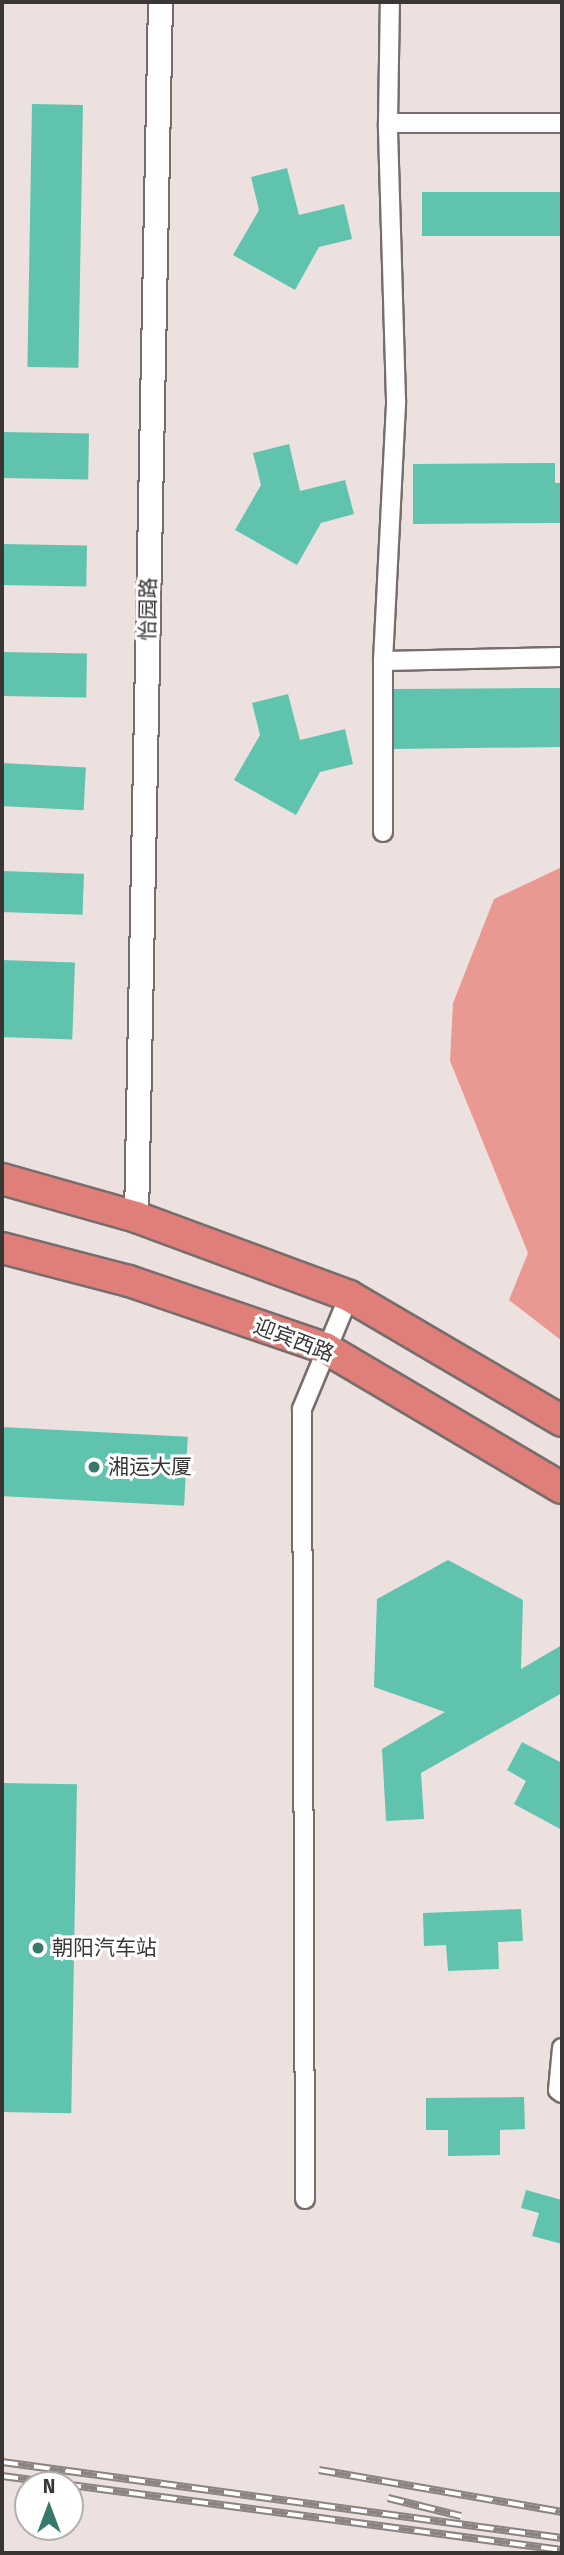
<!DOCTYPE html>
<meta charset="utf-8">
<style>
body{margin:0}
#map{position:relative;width:564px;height:2555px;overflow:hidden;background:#ede1df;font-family:"Fira Sans","Noto Sans SC",sans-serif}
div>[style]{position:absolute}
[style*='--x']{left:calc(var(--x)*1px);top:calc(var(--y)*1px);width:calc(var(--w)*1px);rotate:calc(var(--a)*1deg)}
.forest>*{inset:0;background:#ea9992}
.building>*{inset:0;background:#60c3ae;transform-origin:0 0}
.roads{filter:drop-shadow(2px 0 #776d6c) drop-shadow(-2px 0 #776d6c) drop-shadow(0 2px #776d6c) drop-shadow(0 -2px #776d6c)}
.minor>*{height:18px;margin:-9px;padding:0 9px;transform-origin:9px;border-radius:9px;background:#fff}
.tertiary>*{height:23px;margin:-11.5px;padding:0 11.5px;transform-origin:11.5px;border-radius:11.5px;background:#fff}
.trunk>*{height:30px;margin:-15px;padding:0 15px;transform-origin:15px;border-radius:15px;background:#e07e7a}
.rail>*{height:8px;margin-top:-4px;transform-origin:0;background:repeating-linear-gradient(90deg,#fff 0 16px,#8b8382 0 32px);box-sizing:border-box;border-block:2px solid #8b8382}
.dots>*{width:19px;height:19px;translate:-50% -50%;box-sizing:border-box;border:4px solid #fff;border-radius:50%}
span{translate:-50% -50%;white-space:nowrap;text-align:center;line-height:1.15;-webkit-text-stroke:6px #fff;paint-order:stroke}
.street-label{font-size:21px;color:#3b3636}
.poi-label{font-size:21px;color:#3b3636}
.left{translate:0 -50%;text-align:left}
.frame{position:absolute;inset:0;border:4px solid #3b3636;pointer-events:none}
.north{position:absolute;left:14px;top:2471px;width:70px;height:70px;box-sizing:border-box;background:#fff;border:2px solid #b1afaf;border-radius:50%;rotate:0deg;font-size:19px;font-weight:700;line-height:28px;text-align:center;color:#3b3636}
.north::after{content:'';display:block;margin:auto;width:24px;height:32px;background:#377a6c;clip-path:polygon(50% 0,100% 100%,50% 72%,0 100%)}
</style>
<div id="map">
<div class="forest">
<i style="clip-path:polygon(562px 867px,562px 1341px,509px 1300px,528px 1253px,450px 1061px,453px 1003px,494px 899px)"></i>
</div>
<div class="building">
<i style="left:32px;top:104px;width:51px;height:263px;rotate:1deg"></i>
<i style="clip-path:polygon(287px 168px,299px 215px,344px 204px,352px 239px,319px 247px,295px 290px,233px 255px,259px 210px,251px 177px)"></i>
<i style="left:562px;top:192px;width:44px;height:140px;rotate:90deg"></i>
<i style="left:2px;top:432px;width:87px;height:46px;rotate:1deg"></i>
<i style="clip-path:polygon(289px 444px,300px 491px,345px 480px,354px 514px,321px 523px,297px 565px,235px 530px,261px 485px,253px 453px)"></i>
<i style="clip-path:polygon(555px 463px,555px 483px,562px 483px,562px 523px,413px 524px,413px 464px)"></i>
<i style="left:2px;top:544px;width:85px;height:41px;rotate:1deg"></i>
<i style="left:2px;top:652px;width:85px;height:44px;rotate:1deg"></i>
<i style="clip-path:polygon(529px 688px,562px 688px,562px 747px,394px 749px,394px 689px)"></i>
<i style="clip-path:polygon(288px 694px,300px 740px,345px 729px,353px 764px,320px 772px,296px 815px,234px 780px,260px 735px,252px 703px)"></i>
<i style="left:2px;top:763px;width:84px;height:43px;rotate:3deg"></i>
<i style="left:2px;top:871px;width:82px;height:41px;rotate:2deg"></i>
<i style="left:2px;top:960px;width:73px;height:77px;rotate:2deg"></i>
<i style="left:2px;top:1427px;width:186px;height:69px;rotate:3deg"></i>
<i style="clip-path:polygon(448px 1560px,523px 1600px,521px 1669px,562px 1645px,562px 1693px,421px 1773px,424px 1819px,386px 1821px,382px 1749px,445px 1712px,374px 1687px,377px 1599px)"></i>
<i style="clip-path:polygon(522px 1742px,562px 1763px,562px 1830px,514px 1804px,526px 1781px,507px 1770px)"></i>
<i style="left:2px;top:1783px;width:75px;height:329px;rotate:1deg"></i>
<i style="clip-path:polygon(521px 1909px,523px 1941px,498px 1942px,499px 1969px,448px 1971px,446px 1945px,424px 1946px,423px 1913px)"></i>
<i style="clip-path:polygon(524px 2097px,525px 2129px,500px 2130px,500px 2155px,448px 2156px,448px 2130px,426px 2130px,426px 2098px)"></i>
<i style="clip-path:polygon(526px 2190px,562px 2200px,562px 2244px,532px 2236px,539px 2213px,521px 2208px)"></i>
</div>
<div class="roads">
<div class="minor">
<i style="--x:388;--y:123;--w:121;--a:-89.1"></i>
<i style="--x:383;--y:661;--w:261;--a:-87.1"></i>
<i style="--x:396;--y:400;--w:277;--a:-91.7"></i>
<i style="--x:388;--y:123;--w:174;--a:0"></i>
<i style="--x:383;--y:832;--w:171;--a:-90"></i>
<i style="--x:383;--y:661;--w:179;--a:-1.3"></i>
<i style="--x:562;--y:2048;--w:42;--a:95.4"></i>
<i style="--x:558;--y:2090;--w:5;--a:37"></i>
<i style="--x:305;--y:2199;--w:790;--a:-90.22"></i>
<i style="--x:302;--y:1409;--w:122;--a:-67.4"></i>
</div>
<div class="tertiary">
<i style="--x:136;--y:1217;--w:1215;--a:-88.87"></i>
</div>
<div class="trunk">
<i style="--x:2;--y:1179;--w:139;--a:15.8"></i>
<i style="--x:136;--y:1217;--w:227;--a:20.3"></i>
<i style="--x:349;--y:1296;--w:247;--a:30.4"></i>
<i style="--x:2;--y:1248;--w:131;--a:14.6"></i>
<i style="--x:129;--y:1281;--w:207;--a:18.9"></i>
<i style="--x:325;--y:1348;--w:275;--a:30.6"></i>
</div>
</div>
<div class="rail">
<i style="--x:2;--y:2462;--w:565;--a:7.73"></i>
<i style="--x:319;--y:2470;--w:247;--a:9.8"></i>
<i style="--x:2;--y:2476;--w:565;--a:7.53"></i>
<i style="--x:388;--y:2498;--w:75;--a:13.9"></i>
</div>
<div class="dots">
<i style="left:94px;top:1467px;background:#377a6c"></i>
<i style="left:38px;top:1948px;background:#377a6c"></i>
</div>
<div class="street-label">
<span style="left:148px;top:609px;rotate:-89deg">怡园路</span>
<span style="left:294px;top:1340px;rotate:21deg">迎宾西路</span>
</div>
<div class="poi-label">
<span class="left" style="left:108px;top:1467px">湘运大厦</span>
<span class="left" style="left:52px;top:1948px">朝阳汽车站</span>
</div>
<div class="frame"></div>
<div class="north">N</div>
</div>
